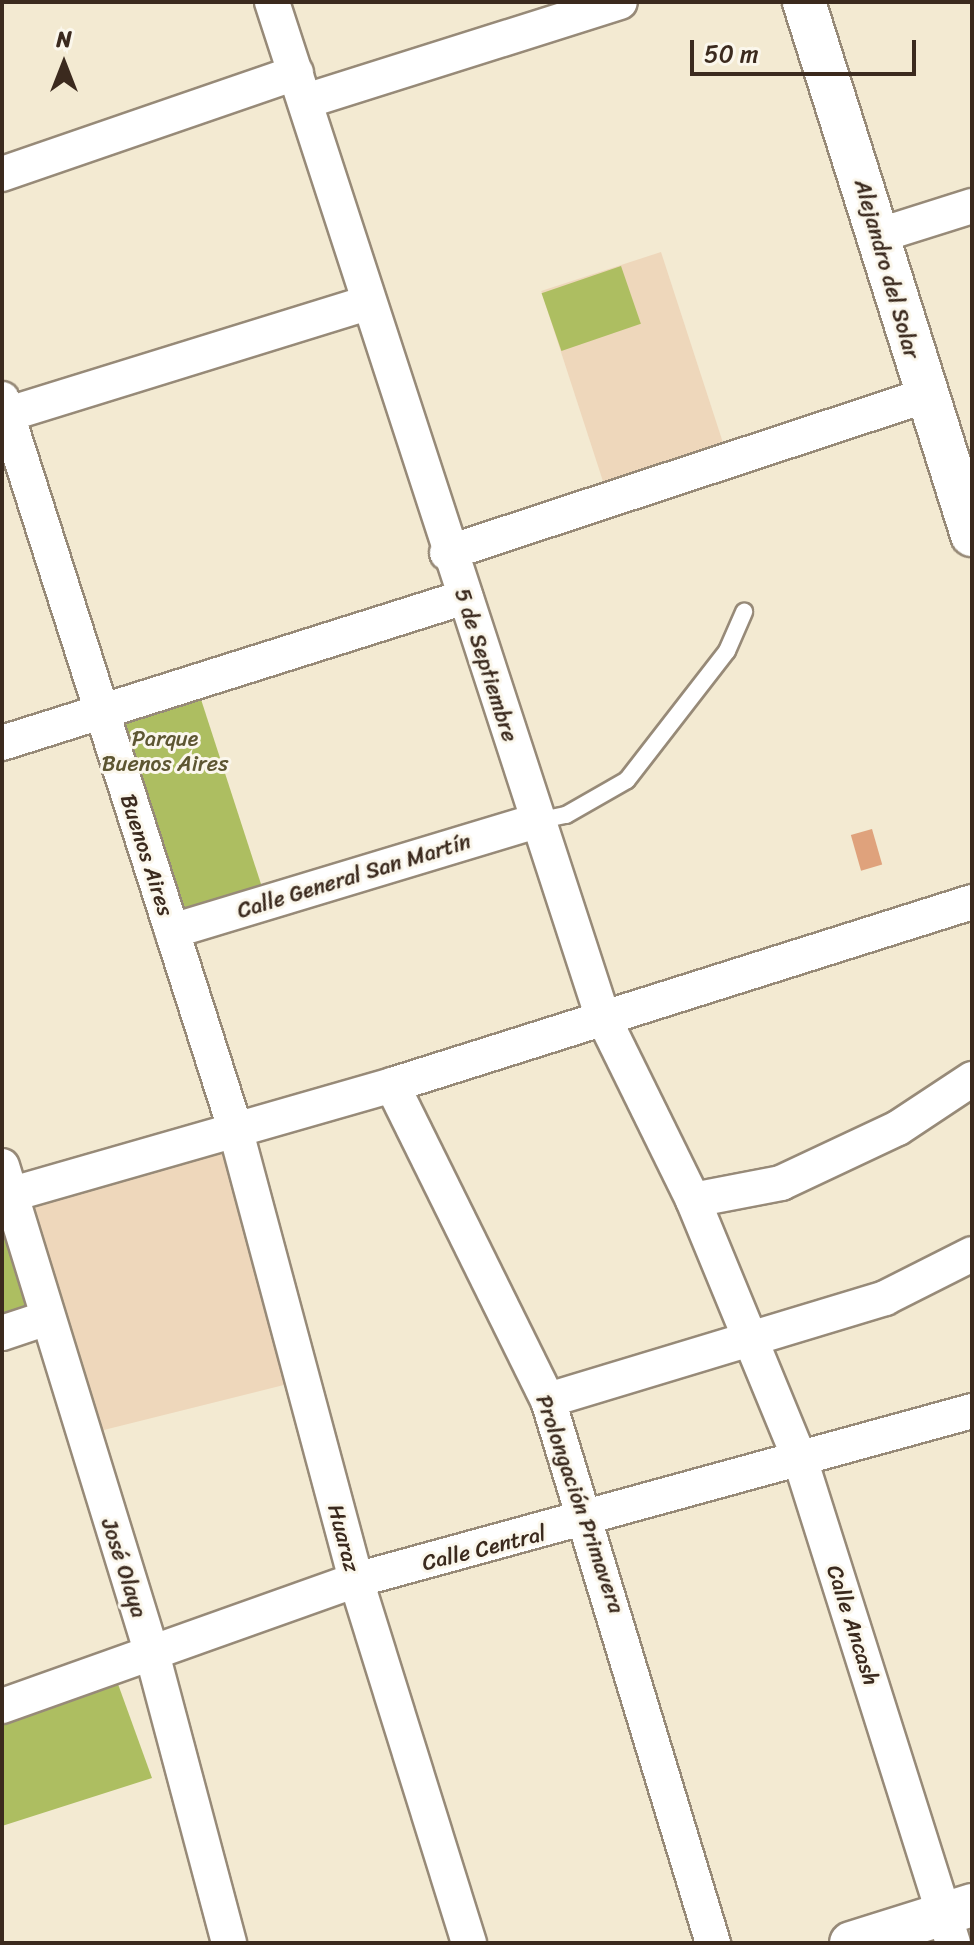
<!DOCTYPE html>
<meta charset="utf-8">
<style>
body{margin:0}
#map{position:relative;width:974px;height:1945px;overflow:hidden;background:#f3ead2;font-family:Sriracha,sans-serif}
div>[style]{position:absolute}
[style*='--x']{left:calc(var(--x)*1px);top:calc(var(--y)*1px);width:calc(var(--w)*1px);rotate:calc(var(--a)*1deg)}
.built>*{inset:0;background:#eed7bb;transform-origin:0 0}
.green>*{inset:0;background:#adbe61;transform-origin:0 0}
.building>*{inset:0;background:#dfa27c;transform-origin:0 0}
.roads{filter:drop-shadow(2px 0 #978a78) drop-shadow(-2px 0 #978a78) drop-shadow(0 2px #978a78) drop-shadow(0 -2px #978a78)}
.service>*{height:16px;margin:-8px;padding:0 8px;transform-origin:8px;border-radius:8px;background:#fff}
.minor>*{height:34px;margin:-17px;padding:0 17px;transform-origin:17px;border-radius:17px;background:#fff}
.tertiary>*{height:42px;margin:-21px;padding:0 21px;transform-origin:21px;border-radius:21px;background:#fff}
span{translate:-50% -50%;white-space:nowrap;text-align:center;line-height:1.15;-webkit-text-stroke:6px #fbf7ec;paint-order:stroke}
.street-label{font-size:22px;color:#3b2a1e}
.park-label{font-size:22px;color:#5d5632}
.frame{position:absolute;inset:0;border:4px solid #3b2a1e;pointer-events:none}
.north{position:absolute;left:24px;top:24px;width:80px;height:80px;-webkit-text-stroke:6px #fbf7ec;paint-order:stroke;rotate:0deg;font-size:22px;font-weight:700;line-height:32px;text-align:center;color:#3b2a1e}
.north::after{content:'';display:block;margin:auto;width:28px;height:36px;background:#3b2a1e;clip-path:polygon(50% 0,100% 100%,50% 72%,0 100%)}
.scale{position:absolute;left:690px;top:40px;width:226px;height:36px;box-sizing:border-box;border:4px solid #3b2a1e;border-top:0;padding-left:10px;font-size:24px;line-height:28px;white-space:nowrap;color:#3b2a1e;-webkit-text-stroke:6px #fbf7ec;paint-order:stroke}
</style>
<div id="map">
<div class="built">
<i style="left:661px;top:252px;width:204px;height:126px;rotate:72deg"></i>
<i style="left:226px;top:1149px;width:243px;height:203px;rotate:76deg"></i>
</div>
<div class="green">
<i style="left:621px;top:266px;width:61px;height:84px;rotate:71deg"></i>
<i style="left:196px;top:684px;width:229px;height:100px;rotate:72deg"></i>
<i style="clip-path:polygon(2px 1222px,33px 1313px,2px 1323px)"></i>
<i style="clip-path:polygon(114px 1673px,152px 1778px,2px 1826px,2px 1709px)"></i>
</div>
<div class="building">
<i style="left:872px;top:829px;width:37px;height:22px;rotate:74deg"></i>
</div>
<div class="roads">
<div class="service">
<i style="--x:537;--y:821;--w:30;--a:-12"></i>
<i style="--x:566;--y:815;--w:70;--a:-29.8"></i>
<i style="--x:627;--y:780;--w:163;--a:-52.2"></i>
<i style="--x:727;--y:651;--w:43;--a:-66.4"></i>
</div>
<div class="minor">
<i style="--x:272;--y:2;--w:1065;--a:71.96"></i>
<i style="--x:602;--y:1015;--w:206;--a:63.8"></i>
<i style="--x:693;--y:1200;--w:283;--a:67.6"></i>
<i style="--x:801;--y:1462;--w:504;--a:72.46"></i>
<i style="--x:306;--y:101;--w:329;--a:-17.5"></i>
<i style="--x:2;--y:174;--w:311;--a:-19"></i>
<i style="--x:880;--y:235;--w:96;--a:-17.5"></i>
<i style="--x:2;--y:399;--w:765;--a:72.28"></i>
<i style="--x:235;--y:1128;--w:468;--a:75"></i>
<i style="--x:356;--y:1580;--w:380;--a:72.7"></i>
<i style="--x:2;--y:416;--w:383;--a:-17.2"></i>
<i style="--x:447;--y:553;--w:502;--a:-18.22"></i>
<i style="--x:2;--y:743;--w:486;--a:-17.5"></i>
<i style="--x:172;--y:931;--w:380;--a:-16.8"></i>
<i style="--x:392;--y:1085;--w:352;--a:63.7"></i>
<i style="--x:548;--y:1400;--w:568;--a:73.1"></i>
<i style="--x:2;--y:1166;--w:514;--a:72.91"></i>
<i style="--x:153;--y:1657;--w:296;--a:75.1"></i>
<i style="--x:2;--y:1197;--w:406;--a:-16"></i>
<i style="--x:392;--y:1085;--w:608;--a:-17.51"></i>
<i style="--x:693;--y:1200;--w:90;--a:-10.9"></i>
<i style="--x:781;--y:1183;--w:129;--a:-25.2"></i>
<i style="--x:898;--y:1128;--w:89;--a:-33.5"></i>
<i style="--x:2;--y:1333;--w:44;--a:-18.4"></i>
<i style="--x:548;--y:1400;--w:352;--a:-16.8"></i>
<i style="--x:885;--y:1298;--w:97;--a:-26.8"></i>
<i style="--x:2;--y:1706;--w:376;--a:-19.6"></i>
<i style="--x:356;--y:1580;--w:639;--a:-15.34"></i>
</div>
<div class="tertiary">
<i style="--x:804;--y:2;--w:559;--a:72.51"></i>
<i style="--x:851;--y:1943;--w:127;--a:-17.4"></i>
</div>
</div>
<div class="street-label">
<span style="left:887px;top:269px;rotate:74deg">Alejandro del Solar</span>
<span style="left:486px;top:665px;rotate:72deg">5 de Septiembre</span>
<span style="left:147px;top:855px;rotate:72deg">Buenos Aires</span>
<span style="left:354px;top:876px;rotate:-17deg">Calle General San Martín</span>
<span style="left:580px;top:1504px;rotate:71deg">Prolongación Primavera</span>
<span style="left:344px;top:1538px;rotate:75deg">Huaraz</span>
<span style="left:484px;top:1548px;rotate:-14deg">Calle Central</span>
<span style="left:124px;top:1568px;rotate:72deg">José Olaya</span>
<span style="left:853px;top:1625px;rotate:72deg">Calle Ancash</span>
</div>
<div class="park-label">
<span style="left:165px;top:751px">Parque<br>Buenos Aires</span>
</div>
<div class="frame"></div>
<div class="north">N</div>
<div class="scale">50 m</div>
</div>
